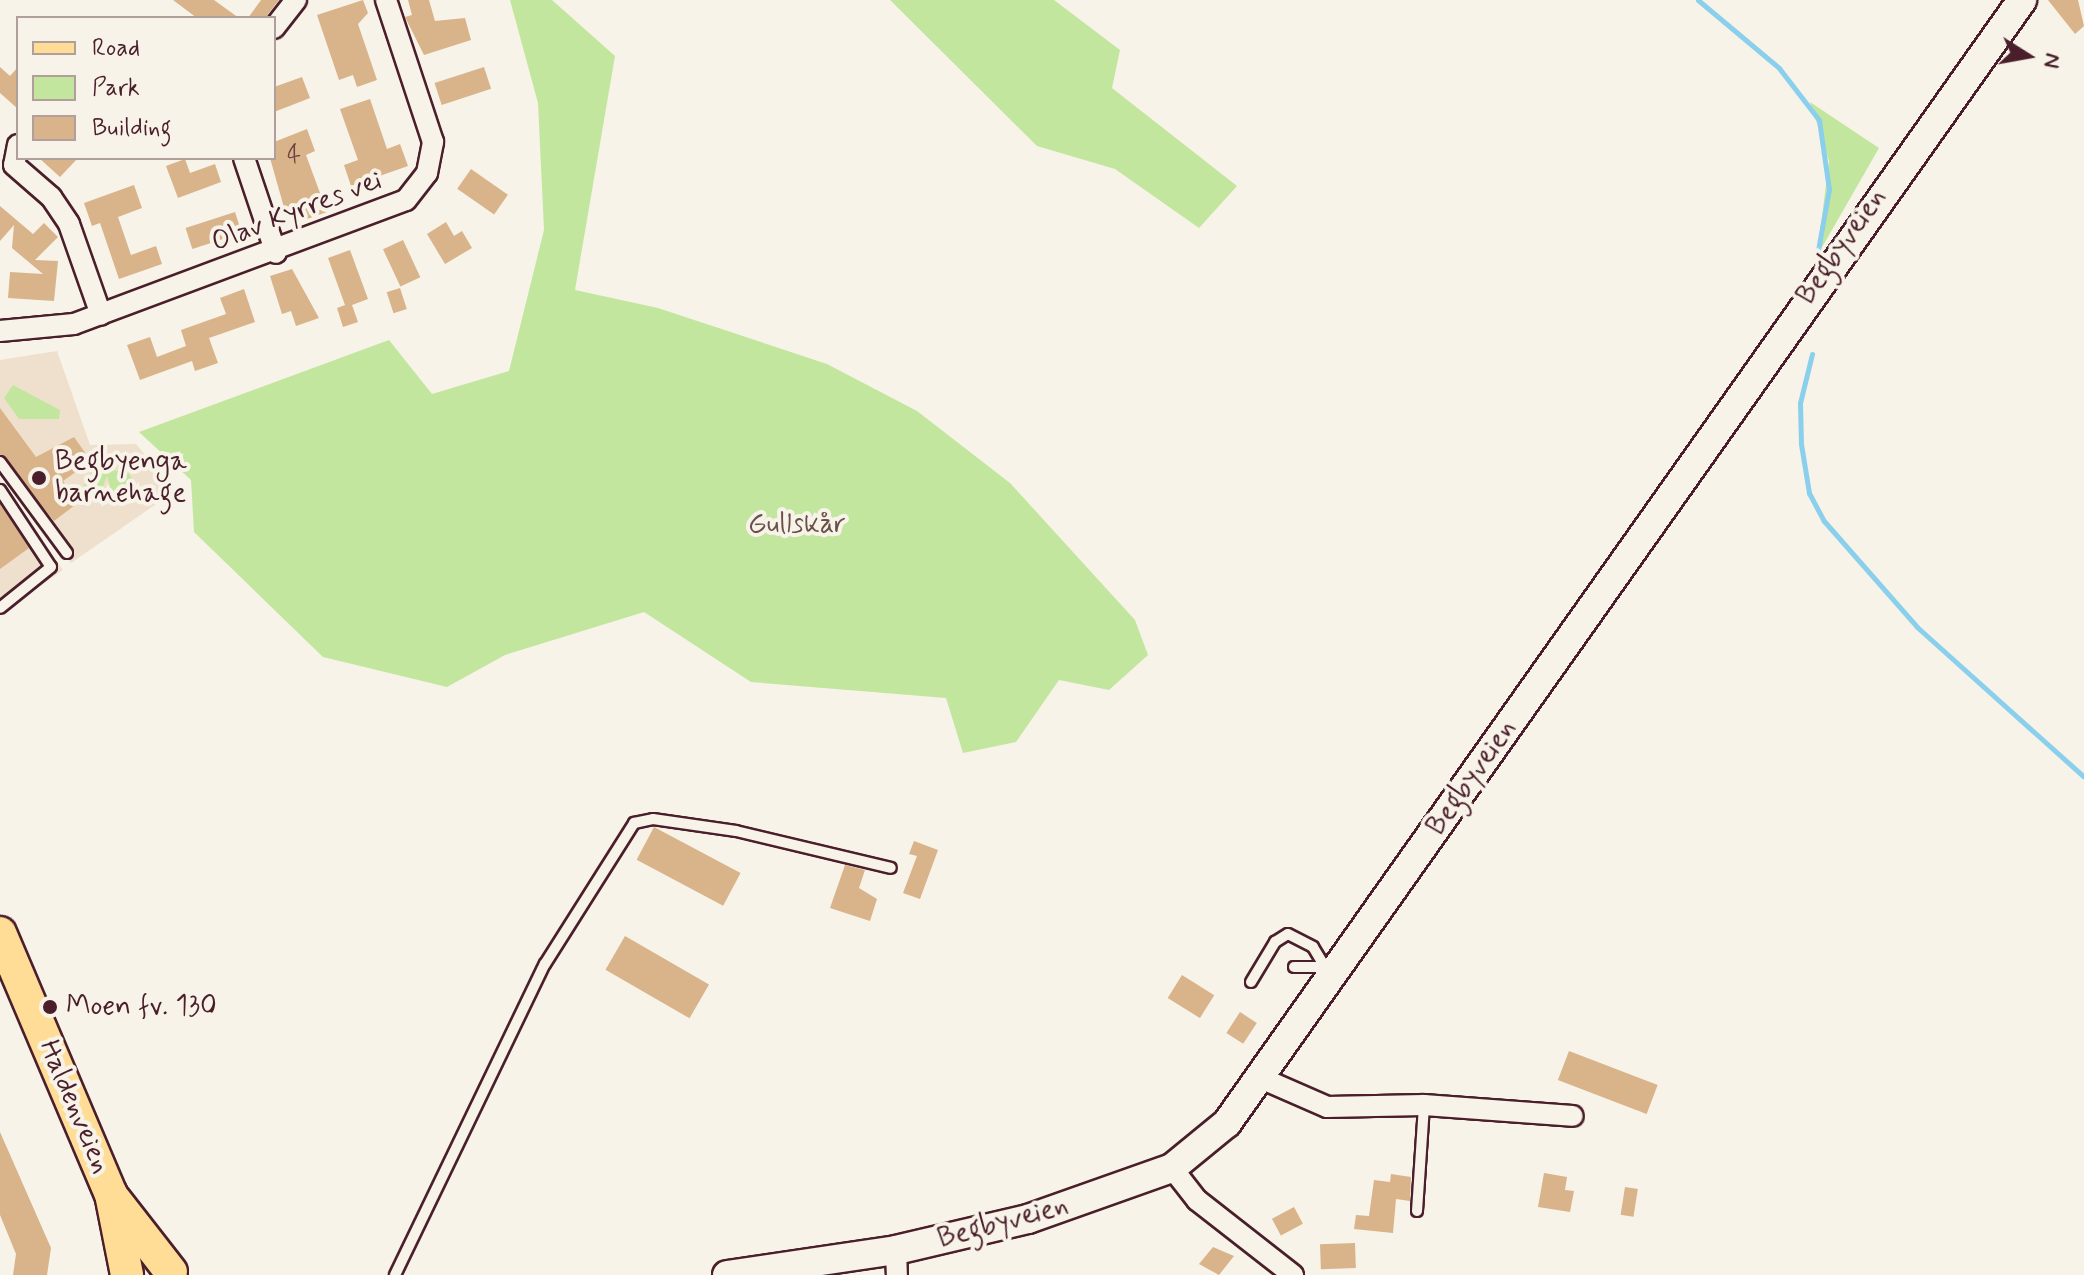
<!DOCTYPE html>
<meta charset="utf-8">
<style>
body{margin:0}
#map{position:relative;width:2084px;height:1275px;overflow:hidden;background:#f7f3e8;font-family:Mynerve,sans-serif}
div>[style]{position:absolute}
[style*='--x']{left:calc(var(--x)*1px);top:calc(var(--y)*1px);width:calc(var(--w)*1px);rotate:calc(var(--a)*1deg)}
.built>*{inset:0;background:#eee0cc}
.green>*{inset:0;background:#c3e69f}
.stream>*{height:5px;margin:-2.5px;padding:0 2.5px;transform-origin:2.5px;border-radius:2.5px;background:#8ad0ec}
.building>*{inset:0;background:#d9b38a;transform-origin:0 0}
.roads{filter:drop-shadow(2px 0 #4a1f2b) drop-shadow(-2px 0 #4a1f2b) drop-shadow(0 2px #4a1f2b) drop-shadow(0 -2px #4a1f2b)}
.lane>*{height:10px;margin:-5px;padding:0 5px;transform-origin:5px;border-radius:5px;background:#f7f3e8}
.street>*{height:20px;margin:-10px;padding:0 10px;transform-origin:10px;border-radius:10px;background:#f7f3e8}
.secondary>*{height:28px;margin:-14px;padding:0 14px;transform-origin:14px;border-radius:14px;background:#f7f3e8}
.primary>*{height:32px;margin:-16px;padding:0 16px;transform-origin:16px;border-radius:16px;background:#ffdd96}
.dots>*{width:22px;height:22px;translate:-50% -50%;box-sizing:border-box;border:4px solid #f7f3e8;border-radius:50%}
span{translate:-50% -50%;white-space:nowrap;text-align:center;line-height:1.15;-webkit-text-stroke:8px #f7f3e8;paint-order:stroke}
.number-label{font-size:24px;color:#6e4443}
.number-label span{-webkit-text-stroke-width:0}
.street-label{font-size:28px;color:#4a1f2b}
.poi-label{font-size:28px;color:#4a1f2b}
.left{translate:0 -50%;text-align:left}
.park-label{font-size:28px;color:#685148}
.legend{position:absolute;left:16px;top:16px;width:260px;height:144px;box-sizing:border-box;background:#f7f3e8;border:2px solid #b29e9c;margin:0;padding:10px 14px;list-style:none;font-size:24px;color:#4a1f2b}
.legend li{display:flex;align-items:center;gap:16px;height:40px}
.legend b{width:40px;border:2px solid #b29e9c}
.north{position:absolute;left:1988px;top:16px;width:80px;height:80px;-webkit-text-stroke:6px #f7f3e8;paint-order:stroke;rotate:101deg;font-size:22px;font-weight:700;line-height:32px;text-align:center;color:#4a1f2b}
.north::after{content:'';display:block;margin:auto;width:28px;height:36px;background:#4a1f2b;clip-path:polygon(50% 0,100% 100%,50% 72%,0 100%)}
</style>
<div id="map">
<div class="built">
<i style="clip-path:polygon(57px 351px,90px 445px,136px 444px,175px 491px,71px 563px,0 462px,0 360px)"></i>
<i style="clip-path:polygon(0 480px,63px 570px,0 614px)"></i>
</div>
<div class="green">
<i style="clip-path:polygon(510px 0,552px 0,615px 56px,575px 290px,658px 308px,827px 364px,917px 411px,1010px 483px,1135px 620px,1148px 655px,1109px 690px,1059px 680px,1016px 742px,963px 753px,946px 698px,751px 682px,644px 612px,505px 655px,447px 687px,323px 657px,194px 532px,191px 480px,139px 432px,389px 340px,432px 394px,509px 371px,544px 230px,538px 103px)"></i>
<i style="clip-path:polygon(890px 0,1054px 0,1120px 50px,1112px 88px,1237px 186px,1199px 228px,1115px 169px,1037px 146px)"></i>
<i style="clip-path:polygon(1810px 102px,1879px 148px,1817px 256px,1829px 161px)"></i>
<i style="clip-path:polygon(13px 385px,60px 410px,59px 419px,19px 419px,4px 398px)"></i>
<i style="clip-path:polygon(126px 470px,135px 482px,131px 492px,111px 490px,107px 476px,99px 497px,88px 500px,80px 492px,92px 472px)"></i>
</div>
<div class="stream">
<i style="--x:1698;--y:0;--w:106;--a:40"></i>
<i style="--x:1779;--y:68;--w:66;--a:52.4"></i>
<i style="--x:1819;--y:120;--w:70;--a:81.8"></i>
<i style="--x:1829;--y:189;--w:68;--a:100.2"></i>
<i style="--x:1812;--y:354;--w:50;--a:103.8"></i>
<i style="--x:1800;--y:403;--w:41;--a:88.6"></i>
<i style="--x:1801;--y:444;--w:50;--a:80.7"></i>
<i style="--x:1809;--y:493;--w:32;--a:62"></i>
<i style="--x:1824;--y:521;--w:141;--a:48.7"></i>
<i style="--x:1917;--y:627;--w:224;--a:41.9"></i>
</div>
<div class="building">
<i style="clip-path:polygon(173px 0,214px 0,239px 18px,197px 18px)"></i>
<i style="clip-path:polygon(261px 0,279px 0,265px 18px,248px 18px)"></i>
<i style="clip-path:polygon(363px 0,368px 13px,358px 24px,377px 80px,357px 87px,353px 75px,339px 80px,317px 15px)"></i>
<i style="clip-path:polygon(408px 0,429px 0,435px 21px,465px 18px,471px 40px,424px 55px,405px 17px,412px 15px)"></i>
<i style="clip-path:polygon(2048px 0,2078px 0,2084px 26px,2075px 34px)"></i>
<i style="clip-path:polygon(0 67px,10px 76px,18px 67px,18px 109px,0 93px)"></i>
<i style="left:484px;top:67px;width:23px;height:52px;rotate:72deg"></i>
<i style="clip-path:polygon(302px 77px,310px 98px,274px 112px,274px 87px)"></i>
<i style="clip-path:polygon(370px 99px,387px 149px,400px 144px,408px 166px,351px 186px,344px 165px,358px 160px,340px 109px)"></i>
<i style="clip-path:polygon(307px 129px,315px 151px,306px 155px,327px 212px,307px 219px,302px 205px,285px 211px,270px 158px,274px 142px)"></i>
<i style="clip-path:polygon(39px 158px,78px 158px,60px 177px)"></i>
<i style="clip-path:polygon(185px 159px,190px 173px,215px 164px,221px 182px,178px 198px,166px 166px)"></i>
<i style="left:471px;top:169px;width:45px;height:24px;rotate:35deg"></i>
<i style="clip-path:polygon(134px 185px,142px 208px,118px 217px,131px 255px,156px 246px,162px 264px,119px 279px,100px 223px,92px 226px,84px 203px)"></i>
<i style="clip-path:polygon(0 206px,33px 234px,44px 223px,58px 237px,35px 260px,58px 261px,54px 301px,8px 298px,10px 272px,43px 274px,12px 248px,14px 225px,0 241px)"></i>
<i style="left:235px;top:212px;width:22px;height:52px;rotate:72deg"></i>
<i style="clip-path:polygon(446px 222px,454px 236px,462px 231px,472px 248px,445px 264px,427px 234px)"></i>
<i style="left:403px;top:240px;width:41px;height:22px;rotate:65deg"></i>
<i style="clip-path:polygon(350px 250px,368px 299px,352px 305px,358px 322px,343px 327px,337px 308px,345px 305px,328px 258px)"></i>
<i style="clip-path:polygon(292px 269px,319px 318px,296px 326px,291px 311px,282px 314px,270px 276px)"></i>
<i style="left:400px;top:288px;width:22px;height:14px;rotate:72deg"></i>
<i style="clip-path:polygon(244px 289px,255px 322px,209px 338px,218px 363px,195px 371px,192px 361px,140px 380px,127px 345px,150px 337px,157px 357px,186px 346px,181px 330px,226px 314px,220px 298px)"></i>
<i style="clip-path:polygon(0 408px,36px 457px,74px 437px,91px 461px,63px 481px,79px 502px,54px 521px,0 454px)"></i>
<i style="clip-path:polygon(0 504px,29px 548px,0 569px)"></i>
<i style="left:654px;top:827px;width:98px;height:37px;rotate:28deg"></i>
<i style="clip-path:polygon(914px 841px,938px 850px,920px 899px,903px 893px,917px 856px,909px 854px)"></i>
<i style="clip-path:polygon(845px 865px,865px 870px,859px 888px,877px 899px,870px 921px,830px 908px)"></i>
<i style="left:625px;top:936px;width:97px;height:39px;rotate:30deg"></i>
<i style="left:1182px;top:975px;width:38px;height:27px;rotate:32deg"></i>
<i style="left:1240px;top:1012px;width:20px;height:25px;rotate:33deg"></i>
<i style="left:1569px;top:1051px;width:95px;height:31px;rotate:21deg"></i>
<i style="clip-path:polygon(0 1132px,51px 1248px,47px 1275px,13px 1275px,16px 1254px,0 1215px)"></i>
<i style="clip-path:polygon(1544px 1173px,1567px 1177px,1565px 1190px,1574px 1191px,1570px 1212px,1538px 1207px)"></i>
<i style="clip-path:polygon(1391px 1174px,1411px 1177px,1410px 1201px,1396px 1199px,1393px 1233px,1354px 1229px,1356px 1215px,1369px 1216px,1374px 1180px,1390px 1182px)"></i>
<i style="left:1625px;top:1187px;width:13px;height:28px;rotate:9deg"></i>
<i style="left:1294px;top:1207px;width:19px;height:25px;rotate:62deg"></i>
<i style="left:1355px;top:1243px;width:25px;height:35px;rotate:88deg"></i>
<i style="clip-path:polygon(1213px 1247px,1234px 1256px,1219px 1275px,1199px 1264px)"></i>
</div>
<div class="roads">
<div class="lane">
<i style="--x:0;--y:462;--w:113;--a:53.6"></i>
<i style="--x:0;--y:490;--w:92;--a:56.5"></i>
<i style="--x:51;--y:567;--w:65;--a:141.2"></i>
<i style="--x:1294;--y:967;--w:27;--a:0"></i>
<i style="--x:1251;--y:982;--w:47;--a:-59"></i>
<i style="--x:1275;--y:942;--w:15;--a:-32"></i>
<i style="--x:1288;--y:934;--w:28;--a:27"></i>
<i style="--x:1313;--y:947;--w:31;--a:59"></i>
<i style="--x:1417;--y:1211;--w:106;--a:-86.2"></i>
<i style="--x:395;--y:1275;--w:345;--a:-64.3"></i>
<i style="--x:545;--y:964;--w:167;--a:-57.7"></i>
<i style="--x:634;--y:823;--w:19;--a:-12"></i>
<i style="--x:653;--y:819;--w:84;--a:8.2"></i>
<i style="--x:736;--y:831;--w:159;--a:13.4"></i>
</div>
<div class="street">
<i style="--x:274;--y:28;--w:36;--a:-52"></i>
<i style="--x:18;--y:145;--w:20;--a:101"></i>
<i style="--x:14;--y:165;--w:49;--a:40.9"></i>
<i style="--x:51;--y:197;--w:32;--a:56"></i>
<i style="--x:69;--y:224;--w:96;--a:70.6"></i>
<i style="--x:244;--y:158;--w:100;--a:71.4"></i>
<i style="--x:0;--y:331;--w:74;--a:-5.4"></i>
<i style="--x:74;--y:324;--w:354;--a:-20.5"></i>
<i style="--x:406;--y:200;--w:34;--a:-52"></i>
<i style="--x:427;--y:173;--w:32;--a:-79"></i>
<i style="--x:433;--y:142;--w:150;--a:-108.3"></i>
<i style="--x:1263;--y:1079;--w:70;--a:23.6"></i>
<i style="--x:1327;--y:1107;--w:97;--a:-1.2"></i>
<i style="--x:1424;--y:1105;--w:149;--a:4.2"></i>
<i style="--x:1172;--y:1168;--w:41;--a:52"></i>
<i style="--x:1197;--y:1200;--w:122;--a:38"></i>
<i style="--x:896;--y:1250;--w:25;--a:88"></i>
</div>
<div class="secondary">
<i style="--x:727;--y:1275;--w:171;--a:-8.4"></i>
<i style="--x:896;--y:1250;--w:136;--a:-13.2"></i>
<i style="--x:1028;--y:1219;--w:153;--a:-19.5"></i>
<i style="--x:1172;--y:1168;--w:71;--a:-39.3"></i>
<i style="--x:1227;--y:1123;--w:1376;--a:-54.7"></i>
</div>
<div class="primary">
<i style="--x:0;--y:933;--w:284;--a:67"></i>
<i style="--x:111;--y:1194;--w:83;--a:78.8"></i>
<i style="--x:115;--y:1200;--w:91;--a:52.1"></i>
</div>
</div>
<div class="dots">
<i style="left:39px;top:478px;background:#4a1f2b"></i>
<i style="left:50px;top:1007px;background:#4a1f2b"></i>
</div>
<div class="number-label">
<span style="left:294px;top:156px">4</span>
</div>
<div class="street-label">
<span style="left:297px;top:212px;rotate:-21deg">Olav Kyrres vei</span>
<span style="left:1842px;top:247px;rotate:-55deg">Begbyveien</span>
<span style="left:1472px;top:778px;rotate:-55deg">Begbyveien</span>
<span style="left:74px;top:1107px;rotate:67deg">Haldenveien</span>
<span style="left:1003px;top:1223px;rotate:-15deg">Begbyveien</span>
</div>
<div class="poi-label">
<span class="left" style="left:55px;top:478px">Begbyenga<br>barnehage</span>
<span class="left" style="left:66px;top:1007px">Moen fv. 130</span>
</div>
<div class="park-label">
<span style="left:797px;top:525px">Gullskår</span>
</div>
<ul class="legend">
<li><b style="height:10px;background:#ffdd96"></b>Road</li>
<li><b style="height:22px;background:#c3e69f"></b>Park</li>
<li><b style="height:22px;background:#d9b38a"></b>Building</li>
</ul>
<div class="north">N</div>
</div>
